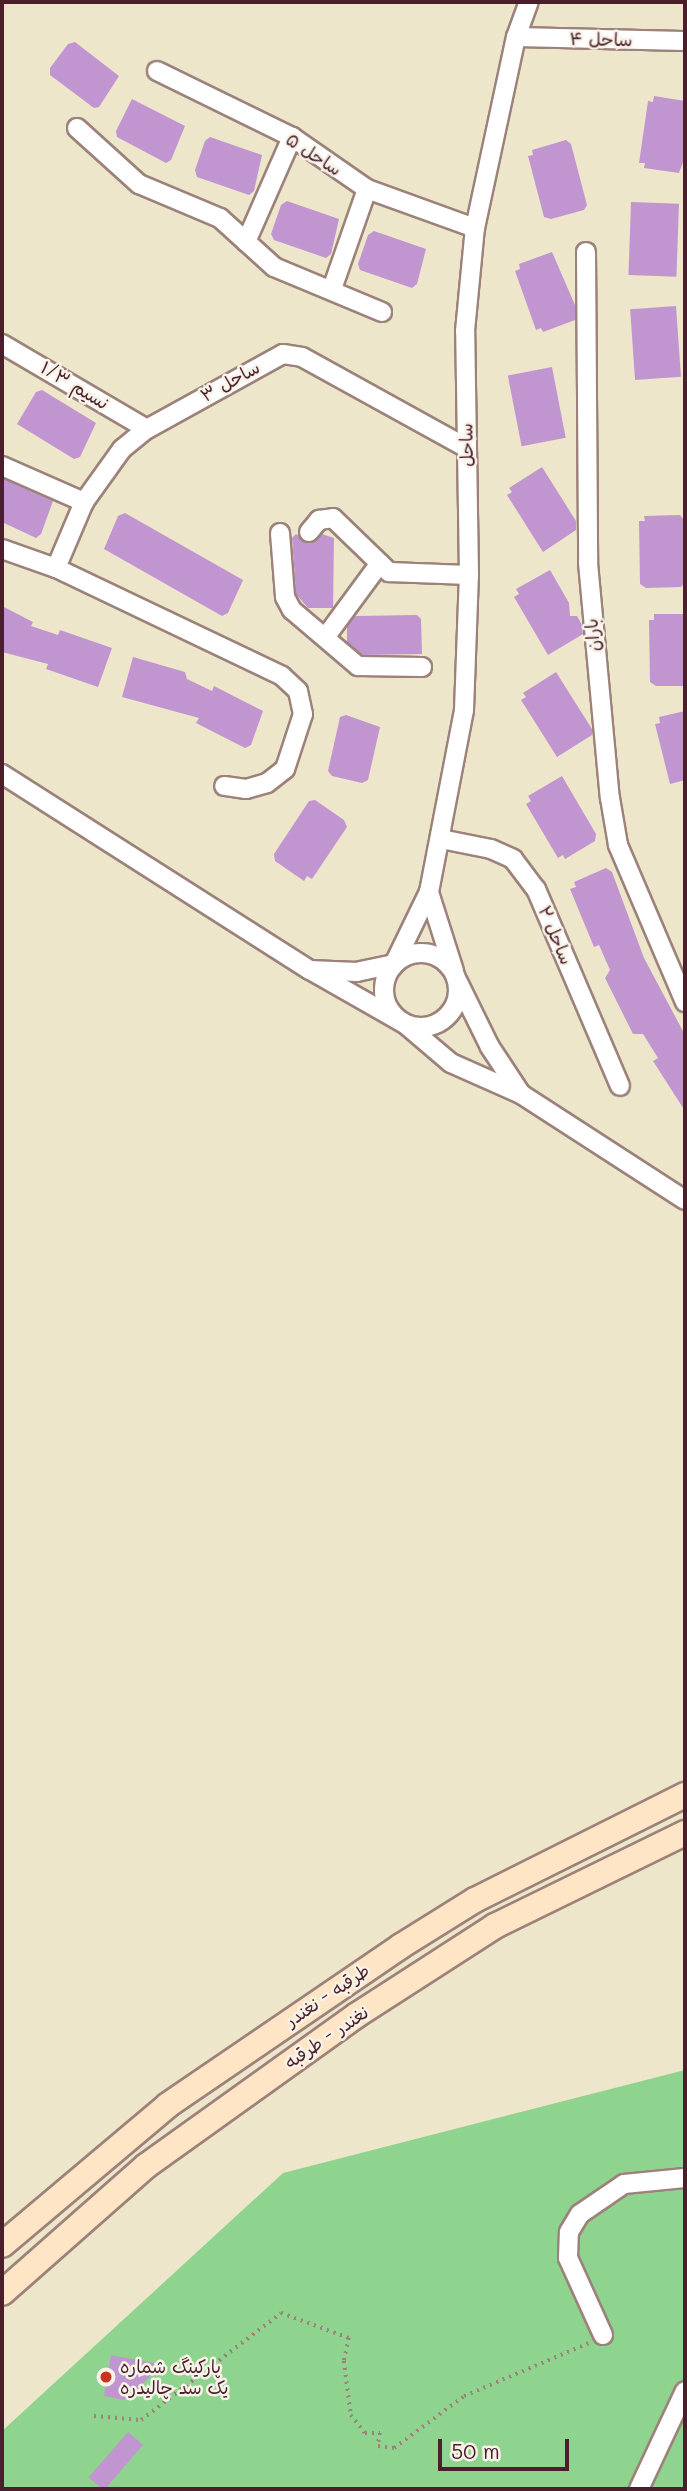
<!DOCTYPE html>
<meta charset="utf-8">
<style>
body{margin:0}
#map{position:relative;width:687px;height:2491px;overflow:hidden;background:#eee6ca;font-family:Mali,"Playpen Sans Arabic",sans-serif}
div>[style]{position:absolute}
[style*='--x']{left:calc(var(--x)*1px);top:calc(var(--y)*1px);width:calc(var(--w)*1px);rotate:calc(var(--a)*1deg)}
.green>*{inset:0;background:#8fd48e}
.building>*{inset:0;background:#c195d0;transform-origin:0 0}
.path>*{height:3.5px;margin-top:-1.75px;transform-origin:0;background:repeating-linear-gradient(90deg,#9c827a 0 2px,transparent 0 7px)}
.roads{filter:drop-shadow(2px 0 #9c827a) drop-shadow(-2px 0 #9c827a) drop-shadow(0 2px #9c827a) drop-shadow(0 -2px #9c827a)}
.street>*{height:18px;margin:-9px;padding:0 9px;transform-origin:9px;border-radius:9px;background:#fff}
.street>.ring{margin:-9px;padding:0;box-sizing:content-box;background:none;border:18px solid #fff;border-radius:50%}
.secondary>*{height:24px;margin:-12px;padding:0 12px;transform-origin:12px;border-radius:12px;background:#fee5c5}
.dots>*{width:19px;height:19px;translate:-50% -50%;box-sizing:border-box;border:4px solid #f7f3e8;border-radius:50%}
span{translate:-50% -50%;white-space:nowrap;text-align:center;line-height:1.15;-webkit-text-stroke:5px #f7f3e8;paint-order:stroke}
.street-label{font-size:18px;color:#4a1f2b}
.poi-label{font-size:18px;color:#4a1f2b}
.left{translate:0 -50%;text-align:left}
.frame{position:absolute;inset:0;border:4px solid #4a1f2b;pointer-events:none}
.scale{position:absolute;left:438px;top:2439px;width:131px;height:32px;box-sizing:border-box;border:4px solid #4a1f2b;border-top:0;padding-left:9px;font-size:21px;line-height:24px;white-space:nowrap;color:#4a1f2b;-webkit-text-stroke:5px #f7f3e8;paint-order:stroke}
</style>
<div id="map">
<div class="green">
<i style="clip-path:polygon(685px 2070px,685px 2489px,2px 2489px,2px 2431px,283px 2173px)"></i>
</div>
<div class="building">
<i style="clip-path:polygon(75px 42px,119px 76px,99px 107px,94px 108px,50px 75px,50px 68px,68px 44px)"></i>
<i style="clip-path:polygon(654px 96px,685px 101px,685px 157px,679px 173px,644px 168px,645px 163px,639px 163px,648px 101px,653px 102px)"></i>
<i style="clip-path:polygon(132px 99px,185px 126px,171px 160px,166px 163px,117px 137px,116px 131px)"></i>
<i style="clip-path:polygon(210px 137px,262px 155px,254px 191px,249px 195px,197px 177px,195px 170px,205px 141px)"></i>
<i style="clip-path:polygon(566px 140px,571px 144px,587px 205px,584px 210px,551px 219px,544px 217px,528px 156px,533px 155px,532px 150px)"></i>
<i style="clip-path:polygon(287px 201px,339px 219px,331px 254px,326px 258px,274px 240px,271px 234px,281px 205px)"></i>
<i style="left:631px;top:202px;width:48px;height:73px;rotate:2deg"></i>
<i style="clip-path:polygon(374px 231px,426px 249px,417px 284px,412px 288px,360px 270px,358px 264px,368px 235px)"></i>
<i style="clip-path:polygon(552px 252px,575px 305px,575px 320px,543px 332px,541px 328px,536px 330px,515px 271px,520px 269px,519px 264px)"></i>
<i style="left:676px;top:306px;width:71px;height:46px;rotate:86deg"></i>
<i style="left:552px;top:367px;width:72px;height:45px;rotate:79deg"></i>
<i style="clip-path:polygon(42px 390px,96px 423px,80px 457px,74px 459px,17px 424px,36px 392px)"></i>
<i style="clip-path:polygon(542px 467px,576px 521px,576px 530px,543px 552px,507px 495px,512px 492px,509px 488px)"></i>
<i style="clip-path:polygon(2px 478px,53px 501px,41px 534px,36px 538px,2px 522px)"></i>
<i style="clip-path:polygon(125px 513px,243px 580px,228px 613px,222px 616px,104px 549px,118px 516px)"></i>
<i style="clip-path:polygon(680px 515px,684px 520px,685px 582px,681px 587px,646px 588px,640px 584px,639px 521px,645px 521px,644px 516px)"></i>
<i style="clip-path:polygon(296px 534px,308px 543px,322px 534px,334px 538px,333px 608px,308px 608px,296px 594px,292px 538px)"></i>
<i style="clip-path:polygon(550px 570px,569px 603px,570px 616px,577px 616px,582px 625px,583px 634px,548px 655px,514px 597px,519px 594px,516px 589px)"></i>
<i style="clip-path:polygon(2px 606px,33px 622px,31px 626px,58px 635px,60px 630px,112px 648px,98px 687px,46px 669px,48px 664px,2px 652px)"></i>
<i style="clip-path:polygon(654px 614px,685px 614px,685px 686px,656px 686px,650px 682px,649px 620px,654px 620px)"></i>
<i style="clip-path:polygon(417px 615px,421px 619px,422px 654px,362px 655px,347px 642px,347px 627px,355px 616px)"></i>
<i style="clip-path:polygon(133px 657px,185px 672px,187px 679px,212px 691px,214px 686px,263px 711px,251px 745px,245px 748px,196px 723px,199px 718px,122px 697px)"></i>
<i style="clip-path:polygon(556px 672px,592px 729px,592px 735px,557px 757px,521px 700px,526px 697px,523px 693px)"></i>
<i style="clip-path:polygon(685px 711px,685px 780px,670px 784px,655px 724px,660px 723px,659px 717px)"></i>
<i style="clip-path:polygon(346px 715px,380px 727px,368px 780px,362px 783px,332px 776px,328px 771px,340px 717px)"></i>
<i style="clip-path:polygon(562px 776px,596px 834px,595px 841px,565px 859px,563px 855px,558px 858px,526px 804px,531px 801px,528px 796px)"></i>
<i style="clip-path:polygon(315px 800px,344px 820px,347px 827px,312px 879px,307px 876px,304px 881px,275px 861px,274px 854px,309px 801px)"></i>
<i style="clip-path:polygon(606px 868px,612px 872px,644px 958px,685px 1035px,685px 1111px,653px 1061px,658px 1058px,643px 1034px,633px 1034px,605px 978px,610px 970px,599px 945px,594px 947px,570px 889px,576px 887px,574px 882px)"></i>
<i style="clip-path:polygon(111px 2355px,163px 2365px,124px 2400px,104px 2396px)"></i>
<i style="left:128px;top:2432px;width:20px;height:60px;rotate:41deg"></i>
</div>
<div class="path">
<i style="--x:94;--y:2416;--w:47;--a:4.9"></i>
<i style="--x:141;--y:2420;--w:176;--a:-37.4"></i>
<i style="--x:281;--y:2313;--w:72;--a:20.2"></i>
<i style="--x:349;--y:2338;--w:24;--a:102"></i>
<i style="--x:344;--y:2361;--w:54;--a:82.6"></i>
<i style="--x:351;--y:2415;--w:23;--a:52"></i>
<i style="--x:365;--y:2433;--w:15;--a:0"></i>
<i style="--x:380;--y:2433;--w:13;--a:99"></i>
<i style="--x:378;--y:2446;--w:16;--a:7"></i>
<i style="--x:394;--y:2448;--w:87;--a:-36.6"></i>
<i style="--x:464;--y:2396;--w:136;--a:-23"></i>
</div>
<div class="roads">
<div class="street">
<i style="--x:516;--y:37;--w:169;--a:1.4"></i>
<i style="--x:157;--y:71;--w:150;--a:26.1"></i>
<i style="--x:292;--y:137;--w:91;--a:34.7"></i>
<i style="--x:367;--y:189;--w:115;--a:19.9"></i>
<i style="--x:77;--y:128;--w:84;--a:42.1"></i>
<i style="--x:139;--y:184;--w:88;--a:22.8"></i>
<i style="--x:220;--y:218;--w:73;--a:42.2"></i>
<i style="--x:274;--y:267;--w:117;--a:22.6"></i>
<i style="--x:246;--y:242;--w:115;--a:-66.3"></i>
<i style="--x:586;--y:252;--w:311;--a:89.6"></i>
<i style="--x:588;--y:563;--w:236;--a:84.7"></i>
<i style="--x:610;--y:798;--w:48;--a:80.3"></i>
<i style="--x:618;--y:845;--w:171;--a:66.9"></i>
<i style="--x:332;--y:289;--w:106;--a:-70.7"></i>
<i style="--x:2;--y:344;--w:168;--a:30.4"></i>
<i style="--x:2;--y:466;--w:90;--a:23.7"></i>
<i style="--x:309;--y:532;--w:16;--a:-50"></i>
<i style="--x:319;--y:520;--w:14;--a:-8"></i>
<i style="--x:333;--y:518;--w:78;--a:44"></i>
<i style="--x:389;--y:572;--w:80;--a:2.1"></i>
<i style="--x:280;--y:533;--w:64;--a:85.5"></i>
<i style="--x:285;--y:597;--w:15;--a:62"></i>
<i style="--x:292;--y:610;--w:87;--a:40.3"></i>
<i style="--x:358;--y:666;--w:64;--a:0.9"></i>
<i style="--x:2;--y:549;--w:57;--a:19.4"></i>
<i style="--x:56;--y:568;--w:250;--a:25.5"></i>
<i style="--x:282;--y:676;--w:22;--a:43"></i>
<i style="--x:298;--y:691;--w:24;--a:78"></i>
<i style="--x:303;--y:714;--w:58;--a:108.1"></i>
<i style="--x:285;--y:769;--w:23;--a:142"></i>
<i style="--x:267;--y:783;--w:22;--a:164"></i>
<i style="--x:246;--y:789;--w:22;--a:-172"></i>
<i style="--x:56;--y:568;--w:72;--a:-67"></i>
<i style="--x:84;--y:502;--w:65;--a:-54.4"></i>
<i style="--x:122;--y:449;--w:32;--a:-39"></i>
<i style="--x:147;--y:429;--w:155;--a:-28.9"></i>
<i style="--x:283;--y:354;--w:19;--a:9"></i>
<i style="--x:302;--y:357;--w:186;--a:28.9"></i>
<i style="--x:327;--y:635;--w:89;--a:-53.6"></i>
<i style="--x:2;--y:774;--w:365;--a:32.5"></i>
<i style="--x:441;--y:839;--w:51;--a:11.3"></i>
<i style="--x:491;--y:849;--w:24;--a:24"></i>
<i style="--x:513;--y:859;--w:38;--a:53"></i>
<i style="--x:536;--y:889;--w:214;--a:66.9"></i>
<i style="--x:429;--y:892;--w:185;--a:-79.1"></i>
<i style="--x:464;--y:710;--w:135;--a:-87.9"></i>
<i style="--x:469;--y:575;--w:244;--a:-90.9"></i>
<i style="--x:465;--y:331;--w:103;--a:-84.5"></i>
<i style="--x:475;--y:228;--w:195;--a:-77.9"></i>
<i style="--x:516;--y:37;--w:37;--a:-70"></i>
<i class="ring" style="left:384px;top:953px;width:56px;height:56px"></i>
<i style="--x:454;--y:971;--w:83;--a:-107.6"></i>
<i style="--x:429;--y:892;--w:80;--a:115.9"></i>
<i style="--x:394;--y:964;--w:38;--a:168"></i>
<i style="--x:357;--y:972;--w:47;--a:-177.6"></i>
<i style="--x:310;--y:970;--w:109;--a:29.6"></i>
<i style="--x:405;--y:1024;--w:60;--a:40.3"></i>
<i style="--x:451;--y:1063;--w:77;--a:23.9"></i>
<i style="--x:521;--y:1094;--w:195;--a:32.9"></i>
<i style="--x:458;--y:982;--w:72;--a:63.8"></i>
<i style="--x:490;--y:1047;--w:56;--a:56.6"></i>
<i style="--x:603;--y:2335;--w:85;--a:-114.4"></i>
<i style="--x:568;--y:2258;--w:26;--a:-88"></i>
<i style="--x:569;--y:2232;--w:21;--a:-59"></i>
<i style="--x:580;--y:2214;--w:53;--a:-34.3"></i>
<i style="--x:624;--y:2184;--w:61;--a:-5.6"></i>
<i style="--x:639;--y:2489;--w:108;--a:-64.9"></i>
</div>
<div class="secondary">
<i style="--x:2;--y:2245;--w:217;--a:-40.1"></i>
<i style="--x:168;--y:2105;--w:282;--a:-34.3"></i>
<i style="--x:401;--y:1946;--w:87;--a:-31.9"></i>
<i style="--x:475;--y:1900;--w:235;--a:-26.6"></i>
<i style="--x:2;--y:2293;--w:192;--a:-41.4"></i>
<i style="--x:146;--y:2166;--w:259;--a:-35.6"></i>
<i style="--x:357;--y:2015;--w:164;--a:-32.8"></i>
<i style="--x:495;--y:1926;--w:212;--a:-26.1"></i>
</div>
</div>
<div class="dots">
<i style="left:106px;top:2377px;background:#c8321e"></i>
</div>
<div class="street-label">
<span style="left:601px;top:39px;rotate:1deg">ساحل ۴</span>
<span style="left:314px;top:154px;rotate:33deg">ساحل ۵</span>
<span style="left:230px;top:381px;rotate:-29deg">ساحل ۳</span>
<span style="left:75px;top:385px;rotate:31deg">نسیم ۱/۳</span>
<span style="left:466px;top:445px;rotate:-91deg">ساحل</span>
<span style="left:592px;top:635px;rotate:-94deg">باران</span>
<span style="left:556px;top:935px;rotate:67deg">ساحل ۲</span>
<span style="left:327px;top:1995px;rotate:-34deg">طرقبه - نغندر</span>
<span style="left:326px;top:2037px;rotate:-34deg">نغندر - طرقبه</span>
</div>
<div class="poi-label">
<span class="left" style="left:120px;top:2377px">پارکینگ شماره<br>یک سد چالیدره</span>
</div>
<div class="frame"></div>
<div class="scale">50 m</div>
</div>
